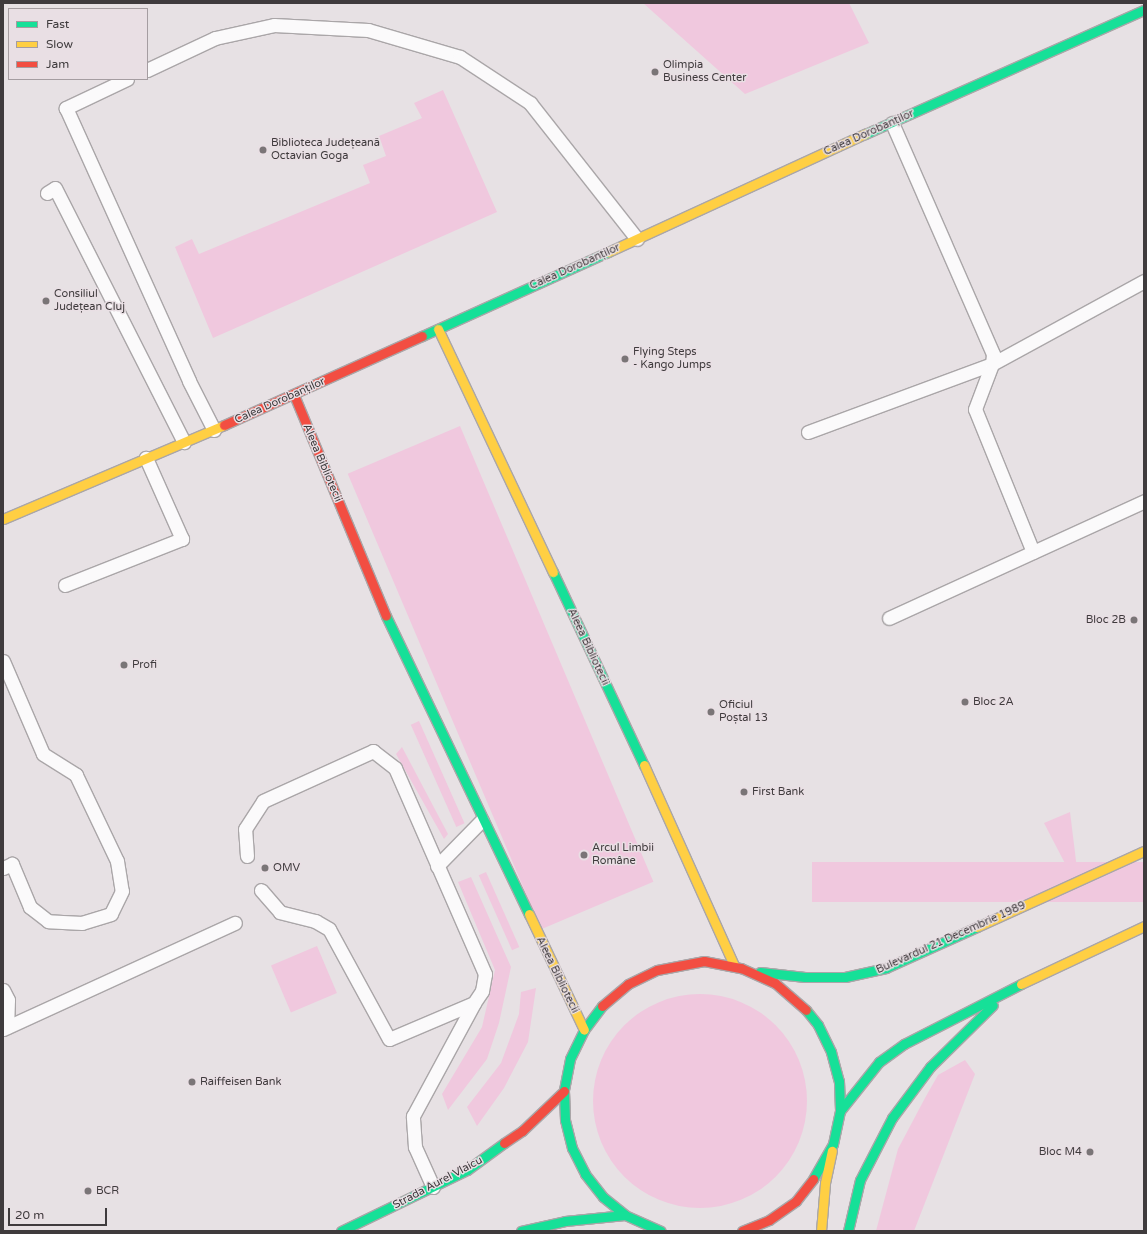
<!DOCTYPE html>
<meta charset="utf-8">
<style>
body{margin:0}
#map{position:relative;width:1147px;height:1234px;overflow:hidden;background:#e7e1e4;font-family:"Varela Round",sans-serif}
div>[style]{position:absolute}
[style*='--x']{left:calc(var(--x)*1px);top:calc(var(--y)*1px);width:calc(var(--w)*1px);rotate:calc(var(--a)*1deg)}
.green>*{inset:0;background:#f0c8de;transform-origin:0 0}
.round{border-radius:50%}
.roads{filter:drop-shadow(1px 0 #aaa6a8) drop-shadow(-1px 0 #aaa6a8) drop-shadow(0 1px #aaa6a8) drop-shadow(0 -1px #aaa6a8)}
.lane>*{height:13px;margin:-6.5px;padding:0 6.5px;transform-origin:6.5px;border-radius:6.5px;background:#fbfafb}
.fast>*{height:9px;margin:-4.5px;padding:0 4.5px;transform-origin:4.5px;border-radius:4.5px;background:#16e098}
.slow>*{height:9px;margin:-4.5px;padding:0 4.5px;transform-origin:4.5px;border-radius:4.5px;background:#ffcf43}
.jam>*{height:9px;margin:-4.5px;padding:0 4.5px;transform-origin:4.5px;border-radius:4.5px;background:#f24e42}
.dots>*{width:11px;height:11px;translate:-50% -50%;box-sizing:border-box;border:2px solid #e9dfe4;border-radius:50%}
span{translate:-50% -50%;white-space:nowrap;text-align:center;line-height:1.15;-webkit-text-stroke:3px #e9dfe4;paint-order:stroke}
.poi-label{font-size:11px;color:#3f3b3d}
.left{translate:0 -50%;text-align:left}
.right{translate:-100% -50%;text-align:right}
.street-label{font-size:11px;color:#3f3b3d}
.frame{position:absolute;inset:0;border:4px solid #3f3b3d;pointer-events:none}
.legend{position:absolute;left:8px;top:8px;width:140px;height:72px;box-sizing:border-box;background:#e9dfe4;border:1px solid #a59da1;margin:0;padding:5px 7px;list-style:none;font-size:12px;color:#3f3b3d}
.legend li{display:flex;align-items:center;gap:8px;height:20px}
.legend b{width:20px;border:1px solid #a59da1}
.scale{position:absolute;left:8px;top:1208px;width:99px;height:18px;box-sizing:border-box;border:2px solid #3f3b3d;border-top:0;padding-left:5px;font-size:12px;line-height:14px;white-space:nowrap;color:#3f3b3d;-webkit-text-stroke:3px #e9dfe4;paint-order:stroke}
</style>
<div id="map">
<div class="green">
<i style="clip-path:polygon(643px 3px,849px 3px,869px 43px,745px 94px)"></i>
<i style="clip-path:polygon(443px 90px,497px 212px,213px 338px,175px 247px,192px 239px,199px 254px,370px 183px,363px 165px,386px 156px,379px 136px,422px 118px,414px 103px)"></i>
<i style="left:460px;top:426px;width:495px;height:122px;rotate:67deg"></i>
<i style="left:419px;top:721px;width:112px;height:9px;rotate:66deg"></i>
<i style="clip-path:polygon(402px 747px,448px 834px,444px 839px,396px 754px)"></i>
<i style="clip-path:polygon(1070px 812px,1077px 869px,1070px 873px,1044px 823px)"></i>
<i style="left:1144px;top:862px;width:40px;height:332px;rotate:90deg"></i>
<i style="left:486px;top:872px;width:82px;height:8px;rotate:66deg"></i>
<i style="clip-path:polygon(471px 877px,511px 967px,499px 1023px,487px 1059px,448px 1110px,442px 1094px,482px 1027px,495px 970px,458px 882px)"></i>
<i style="left:317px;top:946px;width:51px;height:50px;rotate:67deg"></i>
<i style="clip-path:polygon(536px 988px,528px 1042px,504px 1088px,477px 1126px,467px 1107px,501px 1063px,519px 1014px,521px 992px)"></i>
<i class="round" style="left:593px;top:994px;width:214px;height:214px"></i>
<i style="clip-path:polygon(965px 1060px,975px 1074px,914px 1231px,876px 1231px,898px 1149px,925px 1098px,938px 1075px)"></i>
</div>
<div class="roads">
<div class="lane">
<i style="--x:147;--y:70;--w:75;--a:-25.2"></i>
<i style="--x:215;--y:38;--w:60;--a:-12.4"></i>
<i style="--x:274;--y:25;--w:94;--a:3"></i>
<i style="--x:368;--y:30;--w:96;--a:16.4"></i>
<i style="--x:460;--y:57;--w:84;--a:33.3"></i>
<i style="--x:530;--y:103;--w:173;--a:51.8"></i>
<i style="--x:127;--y:79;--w:68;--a:154.6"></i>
<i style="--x:66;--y:108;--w:299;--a:65.7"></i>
<i style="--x:189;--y:381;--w:55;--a:63"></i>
<i style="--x:47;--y:193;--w:9;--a:-32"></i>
<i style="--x:55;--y:188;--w:285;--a:63.1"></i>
<i style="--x:808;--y:432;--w:196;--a:-20.3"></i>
<i style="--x:992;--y:364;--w:10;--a:-84"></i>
<i style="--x:993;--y:354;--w:252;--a:-113.6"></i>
<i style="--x:1033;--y:552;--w:154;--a:-112.1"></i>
<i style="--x:975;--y:409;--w:48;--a:-69.3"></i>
<i style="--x:992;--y:364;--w:173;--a:-28.6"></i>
<i style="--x:65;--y:585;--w:126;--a:-21.5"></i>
<i style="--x:182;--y:539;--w:89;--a:-114"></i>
<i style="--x:889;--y:618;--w:281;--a:-24.6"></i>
<i style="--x:3;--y:661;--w:101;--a:66.7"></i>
<i style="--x:43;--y:754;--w:39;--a:32"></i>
<i style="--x:76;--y:775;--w:95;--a:64.5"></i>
<i style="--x:117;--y:861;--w:30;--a:81"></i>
<i style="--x:122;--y:891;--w:25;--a:116"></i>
<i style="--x:111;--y:914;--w:30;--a:163"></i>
<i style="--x:82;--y:923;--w:34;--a:-177"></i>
<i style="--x:48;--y:921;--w:23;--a:-142"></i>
<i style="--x:30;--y:907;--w:47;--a:-112.7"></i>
<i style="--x:12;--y:864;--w:10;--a:156"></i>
<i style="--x:247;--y:856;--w:27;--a:-94"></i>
<i style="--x:245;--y:829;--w:33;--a:-57"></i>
<i style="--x:263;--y:801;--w:121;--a:-24.4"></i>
<i style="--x:373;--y:751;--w:28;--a:38"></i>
<i style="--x:395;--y:768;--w:225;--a:66.4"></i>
<i style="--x:485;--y:974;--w:17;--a:100"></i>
<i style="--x:482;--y:991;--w:14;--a:124"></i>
<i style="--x:474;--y:1003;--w:92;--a:157"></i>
<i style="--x:389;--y:1039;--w:125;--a:-118.6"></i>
<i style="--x:329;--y:929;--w:16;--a:-150"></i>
<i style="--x:315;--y:921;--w:36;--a:-166"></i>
<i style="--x:280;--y:912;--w:29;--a:-131"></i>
<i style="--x:437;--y:866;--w:64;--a:-45.6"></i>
<i style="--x:3;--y:990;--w:11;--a:63"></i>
<i style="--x:8;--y:1000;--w:27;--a:92"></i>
<i style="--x:3;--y:1029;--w:255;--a:-24.6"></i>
<i style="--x:433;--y:1187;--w:44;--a:-114.2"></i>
<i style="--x:415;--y:1147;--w:31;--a:-94"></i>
<i style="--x:413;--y:1116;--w:128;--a:-61.6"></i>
</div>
<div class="fast">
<i style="--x:865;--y:134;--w:305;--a:-24"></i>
<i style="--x:422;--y:336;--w:204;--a:-24.3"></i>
<i style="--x:553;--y:572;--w:213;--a:64.8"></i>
<i style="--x:386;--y:616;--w:331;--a:64.4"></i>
<i style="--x:760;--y:972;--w:45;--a:6.3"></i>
<i style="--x:805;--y:977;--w:40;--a:0"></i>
<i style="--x:845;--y:977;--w:42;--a:-12.4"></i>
<i style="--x:886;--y:968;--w:100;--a:-24.3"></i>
<i style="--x:602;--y:1006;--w:30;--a:127"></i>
<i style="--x:584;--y:1030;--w:32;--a:116"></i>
<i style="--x:570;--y:1059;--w:33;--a:101"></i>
<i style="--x:564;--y:1091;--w:29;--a:88"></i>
<i style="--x:565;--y:1120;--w:29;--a:76"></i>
<i style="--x:572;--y:1148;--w:29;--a:63"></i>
<i style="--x:585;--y:1174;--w:29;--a:52"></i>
<i style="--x:603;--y:1197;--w:28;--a:39"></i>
<i style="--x:625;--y:1215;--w:39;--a:24"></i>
<i style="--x:806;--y:1010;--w:19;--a:51"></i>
<i style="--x:818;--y:1025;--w:30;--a:64"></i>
<i style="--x:831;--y:1052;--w:30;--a:75"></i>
<i style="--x:839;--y:1081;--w:30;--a:88"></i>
<i style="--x:840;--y:1111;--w:34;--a:102"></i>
<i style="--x:833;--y:1144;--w:40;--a:119.7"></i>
<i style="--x:840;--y:1111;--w:63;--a:-51.5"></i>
<i style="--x:879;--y:1062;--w:31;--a:-36"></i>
<i style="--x:904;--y:1044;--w:131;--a:-27.1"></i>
<i style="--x:341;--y:1231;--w:140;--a:-25.8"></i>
<i style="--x:467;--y:1170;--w:46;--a:-36.1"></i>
<i style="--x:521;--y:1231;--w:45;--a:-12.8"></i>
<i style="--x:565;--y:1221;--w:60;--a:-5.7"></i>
<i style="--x:848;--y:1231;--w:52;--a:-76.8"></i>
<i style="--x:860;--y:1180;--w:70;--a:-62.7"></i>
<i style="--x:892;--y:1118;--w:64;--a:-53.3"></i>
<i style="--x:930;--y:1067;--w:88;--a:-44.5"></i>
</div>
<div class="slow">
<i style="--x:608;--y:252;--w:283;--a:-24.7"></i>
<i style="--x:438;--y:329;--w:269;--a:64.7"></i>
<i style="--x:3;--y:519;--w:240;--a:-23"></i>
<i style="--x:644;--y:765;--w:219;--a:65.8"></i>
<i style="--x:529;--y:914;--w:128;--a:64.6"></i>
<i style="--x:977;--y:927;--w:183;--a:-24.5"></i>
<i style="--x:1021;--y:984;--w:136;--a:-25.2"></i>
<i style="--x:821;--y:1231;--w:48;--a:-85.2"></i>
<i style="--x:825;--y:1183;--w:33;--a:-78"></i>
</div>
<div class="jam">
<i style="--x:294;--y:395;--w:239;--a:67.4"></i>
<i style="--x:224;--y:425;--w:217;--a:-24.2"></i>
<i style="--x:602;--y:1006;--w:34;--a:-40"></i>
<i style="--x:628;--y:984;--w:32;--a:-26"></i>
<i style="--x:657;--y:970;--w:48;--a:-10.8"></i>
<i style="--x:704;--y:961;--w:38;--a:11"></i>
<i style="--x:741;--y:968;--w:37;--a:24"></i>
<i style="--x:775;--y:983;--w:41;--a:41.1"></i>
<i style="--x:504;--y:1143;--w:22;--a:-34"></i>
<i style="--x:522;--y:1131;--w:58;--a:-43.6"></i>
<i style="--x:742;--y:1231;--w:29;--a:-22"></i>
<i style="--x:769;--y:1220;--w:33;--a:-35"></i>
<i style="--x:796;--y:1201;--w:28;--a:-52"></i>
</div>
</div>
<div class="dots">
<i style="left:655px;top:72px;background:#7a7577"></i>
<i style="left:263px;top:150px;background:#7a7577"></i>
<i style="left:46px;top:301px;background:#7a7577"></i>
<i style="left:625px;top:359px;background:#7a7577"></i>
<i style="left:1134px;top:620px;background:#7a7577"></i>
<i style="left:124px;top:665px;background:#7a7577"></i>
<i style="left:965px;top:702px;background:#7a7577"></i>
<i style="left:711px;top:712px;background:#7a7577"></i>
<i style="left:744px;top:792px;background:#7a7577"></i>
<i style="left:584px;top:855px;background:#7a7577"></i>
<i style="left:265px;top:868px;background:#7a7577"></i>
<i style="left:192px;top:1082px;background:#7a7577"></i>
<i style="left:1090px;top:1152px;background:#7a7577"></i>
<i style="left:88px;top:1191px;background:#7a7577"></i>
</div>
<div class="poi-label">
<span class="left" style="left:663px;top:72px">Olimpia<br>Business Center</span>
<span class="left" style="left:271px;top:150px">Biblioteca Județeană<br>Octavian Goga</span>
<span class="left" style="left:54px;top:301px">Consiliul<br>Județean Cluj</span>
<span class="left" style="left:633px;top:359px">Flying Steps<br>- Kango Jumps</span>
<span class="right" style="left:1126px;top:620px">Bloc 2B</span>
<span class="left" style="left:132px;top:665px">Profi</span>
<span class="left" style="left:973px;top:702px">Bloc 2A</span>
<span class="left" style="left:719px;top:712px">Oficiul<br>Poștal 13</span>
<span class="left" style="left:752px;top:792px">First Bank</span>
<span class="left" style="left:592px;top:855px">Arcul Limbii<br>Române</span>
<span class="left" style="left:273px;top:868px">OMV</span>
<span class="left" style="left:200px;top:1082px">Raiffeisen Bank</span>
<span class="right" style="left:1082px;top:1152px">Bloc M4</span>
<span class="left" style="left:96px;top:1191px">BCR</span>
</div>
<div class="street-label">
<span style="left:869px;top:133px;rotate:-24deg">Calea Dorobanților</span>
<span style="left:575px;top:267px;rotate:-24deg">Calea Dorobanților</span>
<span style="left:280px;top:401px;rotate:-24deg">Calea Dorobanților</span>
<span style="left:322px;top:463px;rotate:67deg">Aleea Bibliotecii</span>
<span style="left:588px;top:647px;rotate:65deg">Aleea Bibliotecii</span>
<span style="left:951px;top:938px;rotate:-24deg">Bulevardul 21 Decembrie 1989</span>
<span style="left:557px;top:975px;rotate:64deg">Aleea Bibliotecii</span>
<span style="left:438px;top:1183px;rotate:-28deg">Strada Aurel Vlaicu</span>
</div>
<div class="frame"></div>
<ul class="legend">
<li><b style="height:5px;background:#16e098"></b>Fast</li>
<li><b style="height:5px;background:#ffcf43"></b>Slow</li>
<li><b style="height:5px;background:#f24e42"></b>Jam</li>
</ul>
<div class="scale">20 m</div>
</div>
